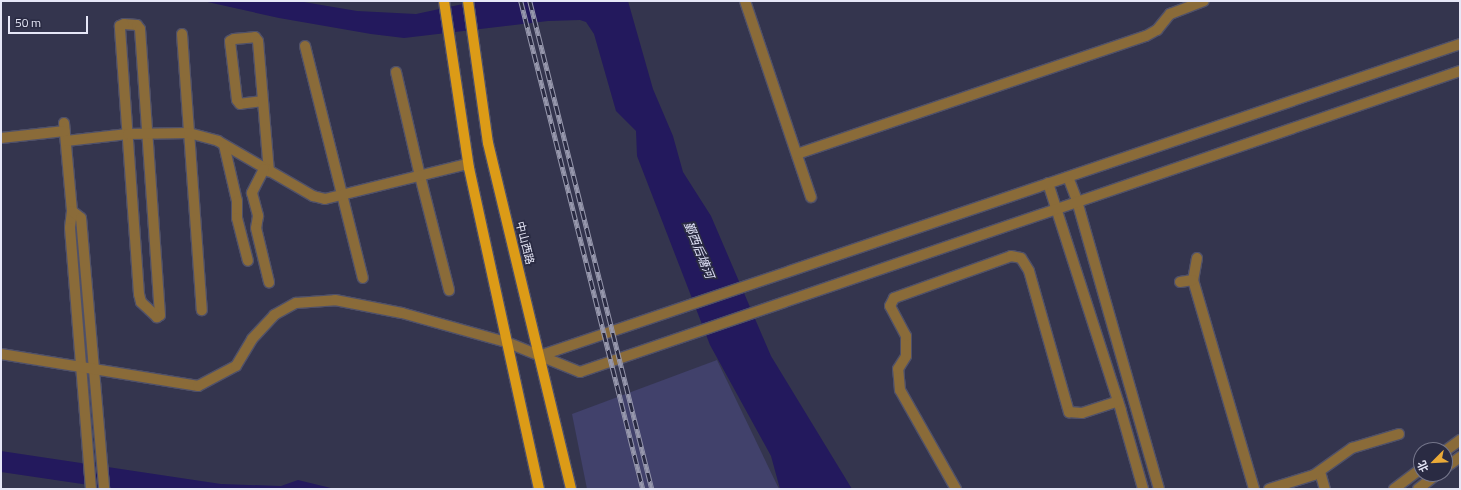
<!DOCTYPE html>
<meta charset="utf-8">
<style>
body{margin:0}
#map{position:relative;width:1461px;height:490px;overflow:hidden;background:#34354e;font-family:"Titillium Web","Noto Sans SC",sans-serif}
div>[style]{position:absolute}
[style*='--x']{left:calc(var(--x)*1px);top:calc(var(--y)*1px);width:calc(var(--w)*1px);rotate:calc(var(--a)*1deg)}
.green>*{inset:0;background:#41416b}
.water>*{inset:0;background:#23195d}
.roads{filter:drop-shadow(1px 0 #505169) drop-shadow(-1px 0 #505169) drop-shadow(0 1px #505169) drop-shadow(0 -1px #505169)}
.minor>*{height:10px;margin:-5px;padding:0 5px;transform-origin:5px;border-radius:5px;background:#8a6b39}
.major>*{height:10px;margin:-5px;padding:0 5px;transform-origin:5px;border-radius:5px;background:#dc9b17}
.rail>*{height:4.5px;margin-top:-2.25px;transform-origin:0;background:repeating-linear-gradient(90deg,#2a2b43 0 9px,#9697ac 0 18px);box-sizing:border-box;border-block:1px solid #9697ac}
span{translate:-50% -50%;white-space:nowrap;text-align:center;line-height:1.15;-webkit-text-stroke:3.5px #2a2b43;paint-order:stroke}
.street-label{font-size:11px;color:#e6e7f7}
.water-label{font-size:12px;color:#e1e3f8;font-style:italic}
.frame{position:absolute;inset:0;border:2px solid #e6e7f7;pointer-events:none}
.north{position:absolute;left:1413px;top:442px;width:40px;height:40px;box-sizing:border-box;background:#2a2b43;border:1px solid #75768b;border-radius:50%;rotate:246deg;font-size:11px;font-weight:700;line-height:16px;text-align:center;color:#e6e7f7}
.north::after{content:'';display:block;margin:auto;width:14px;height:18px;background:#eaaa38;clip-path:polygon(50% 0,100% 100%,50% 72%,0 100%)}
.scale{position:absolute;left:8px;top:16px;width:80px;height:18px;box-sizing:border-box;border:2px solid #e6e7f7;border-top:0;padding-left:5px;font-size:12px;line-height:14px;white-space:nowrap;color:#e6e7f7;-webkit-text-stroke:3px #2a2b43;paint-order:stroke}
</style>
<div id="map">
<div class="green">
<i style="clip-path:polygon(717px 360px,779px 489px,587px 489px,572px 414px)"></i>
</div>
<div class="water">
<i style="clip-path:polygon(203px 1px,298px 1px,357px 11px,416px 14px,477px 1px,628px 1px,653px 89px,673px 136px,683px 172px,711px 216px,771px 356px,852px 489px,780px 489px,771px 456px,710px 345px,637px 156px,636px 131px,616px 111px,594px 34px,586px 22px,580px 20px,548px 21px,404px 38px,371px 34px,279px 18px)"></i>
<i style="clip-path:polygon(1px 451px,221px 484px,281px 486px,298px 480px,335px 489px,116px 489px,1px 472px)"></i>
</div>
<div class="roads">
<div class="minor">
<i style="--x:745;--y:1;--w:207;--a:71.4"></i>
<i style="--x:124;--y:24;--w:13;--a:4"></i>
<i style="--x:137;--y:25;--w:5;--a:53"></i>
<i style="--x:140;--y:29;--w:287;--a:86"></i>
<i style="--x:160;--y:315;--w:4;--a:146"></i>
<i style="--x:157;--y:317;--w:22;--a:-137"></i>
<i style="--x:141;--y:302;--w:8;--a:-104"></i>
<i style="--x:139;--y:294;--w:269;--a:-94.1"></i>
<i style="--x:120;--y:26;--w:4;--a:-27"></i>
<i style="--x:182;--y:34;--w:277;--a:85.9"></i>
<i style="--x:305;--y:46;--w:239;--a:76"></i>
<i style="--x:396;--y:72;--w:107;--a:77"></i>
<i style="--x:420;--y:176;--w:118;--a:75.7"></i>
<i style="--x:263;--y:101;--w:23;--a:173"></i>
<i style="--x:240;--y:104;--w:5;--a:-127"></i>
<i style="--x:237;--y:100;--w:59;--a:-96.8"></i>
<i style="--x:230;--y:41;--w:4;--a:-27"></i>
<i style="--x:234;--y:39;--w:21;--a:-5"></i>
<i style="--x:255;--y:37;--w:5;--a:53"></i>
<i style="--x:258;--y:41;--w:131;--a:85.2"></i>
<i style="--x:64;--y:123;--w:88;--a:84.8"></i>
<i style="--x:72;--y:211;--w:17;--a:97"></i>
<i style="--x:70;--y:228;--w:262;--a:85.4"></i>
<i style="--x:1;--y:138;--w:64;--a:-6.2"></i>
<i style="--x:66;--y:141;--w:62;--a:-6.4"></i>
<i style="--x:128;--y:134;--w:61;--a:-0.9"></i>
<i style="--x:189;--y:133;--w:30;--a:15"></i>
<i style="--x:218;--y:141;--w:110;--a:30.1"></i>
<i style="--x:313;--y:196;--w:12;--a:14"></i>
<i style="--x:325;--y:199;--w:147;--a:-13.8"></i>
<i style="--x:224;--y:145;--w:57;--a:76.9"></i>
<i style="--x:237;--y:201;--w:17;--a:90"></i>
<i style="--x:237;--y:218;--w:44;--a:75.7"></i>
<i style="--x:797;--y:154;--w:368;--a:-18.7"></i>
<i style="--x:1146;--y:36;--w:13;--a:-29"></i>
<i style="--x:1157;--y:30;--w:21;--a:-51"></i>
<i style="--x:1170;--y:14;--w:36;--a:-21"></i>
<i style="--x:264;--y:169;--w:27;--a:117"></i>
<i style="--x:252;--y:193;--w:24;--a:75"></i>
<i style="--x:258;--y:216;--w:12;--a:99"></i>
<i style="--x:256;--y:228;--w:56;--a:76.5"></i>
<i style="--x:1068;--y:177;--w:26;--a:69"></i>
<i style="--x:1077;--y:201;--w:299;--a:74.1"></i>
<i style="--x:1048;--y:183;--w:239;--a:72.2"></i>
<i style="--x:1121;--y:411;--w:81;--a:74.2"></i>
<i style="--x:72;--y:211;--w:11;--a:38"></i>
<i style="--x:81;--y:218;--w:272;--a:85.1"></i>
<i style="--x:1197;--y:258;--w:22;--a:100"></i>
<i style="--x:1193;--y:280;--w:218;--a:73.7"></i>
<i style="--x:1180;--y:282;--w:13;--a:-9"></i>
<i style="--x:1;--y:354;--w:200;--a:9.2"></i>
<i style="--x:198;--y:386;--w:43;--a:-27.8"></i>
<i style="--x:236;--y:366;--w:31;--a:-59"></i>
<i style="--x:252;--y:339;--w:33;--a:-47"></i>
<i style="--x:274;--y:315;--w:25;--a:-29"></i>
<i style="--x:296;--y:303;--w:39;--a:-4"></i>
<i style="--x:335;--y:300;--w:68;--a:11"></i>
<i style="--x:402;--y:313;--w:108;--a:15.6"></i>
<i style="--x:506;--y:342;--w:80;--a:22.1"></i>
<i style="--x:580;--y:372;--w:930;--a:-18.88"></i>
<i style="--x:539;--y:356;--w:972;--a:-18.71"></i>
<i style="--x:1445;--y:451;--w:19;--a:-36"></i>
<i style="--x:1445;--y:468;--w:19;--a:-36"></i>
<i style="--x:1320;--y:472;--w:18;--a:74"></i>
<i style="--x:956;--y:489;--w:114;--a:-119.5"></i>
<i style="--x:900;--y:390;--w:21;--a:-95"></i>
<i style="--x:898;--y:369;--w:15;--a:-58"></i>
<i style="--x:906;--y:356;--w:20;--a:-90"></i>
<i style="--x:906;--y:336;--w:34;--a:-118"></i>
<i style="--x:890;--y:306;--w:9;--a:-63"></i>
<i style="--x:894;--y:298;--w:124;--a:-19.7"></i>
<i style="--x:1011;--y:256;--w:10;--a:11"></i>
<i style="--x:1021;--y:258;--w:15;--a:58"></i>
<i style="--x:1029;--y:271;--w:147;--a:74.2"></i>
<i style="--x:1069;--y:412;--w:13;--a:4"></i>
<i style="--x:1082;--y:413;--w:38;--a:-18"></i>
<i style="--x:1269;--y:489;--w:47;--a:-17.3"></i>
<i style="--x:1314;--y:475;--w:47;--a:-35.4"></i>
<i style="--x:1352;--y:448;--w:49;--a:-16.6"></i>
<i style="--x:1394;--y:489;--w:34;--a:-37"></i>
<i style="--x:1418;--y:489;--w:24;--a:-38"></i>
</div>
<div class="major">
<i style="--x:444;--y:1;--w:169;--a:81.5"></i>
<i style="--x:469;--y:168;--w:329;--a:77.7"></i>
<i style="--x:468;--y:1;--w:143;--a:82"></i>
<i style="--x:488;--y:143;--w:356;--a:76.5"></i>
</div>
</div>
<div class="rail">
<i style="--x:521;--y:1;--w:503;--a:75.96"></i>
<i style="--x:530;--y:1;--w:503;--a:75.96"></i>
</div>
<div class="street-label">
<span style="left:525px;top:243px;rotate:76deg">中山西路</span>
</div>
<div class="water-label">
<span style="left:699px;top:250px;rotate:68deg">鄞西后塘河</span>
</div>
<div class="frame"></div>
<div class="north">北</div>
<div class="scale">50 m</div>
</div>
